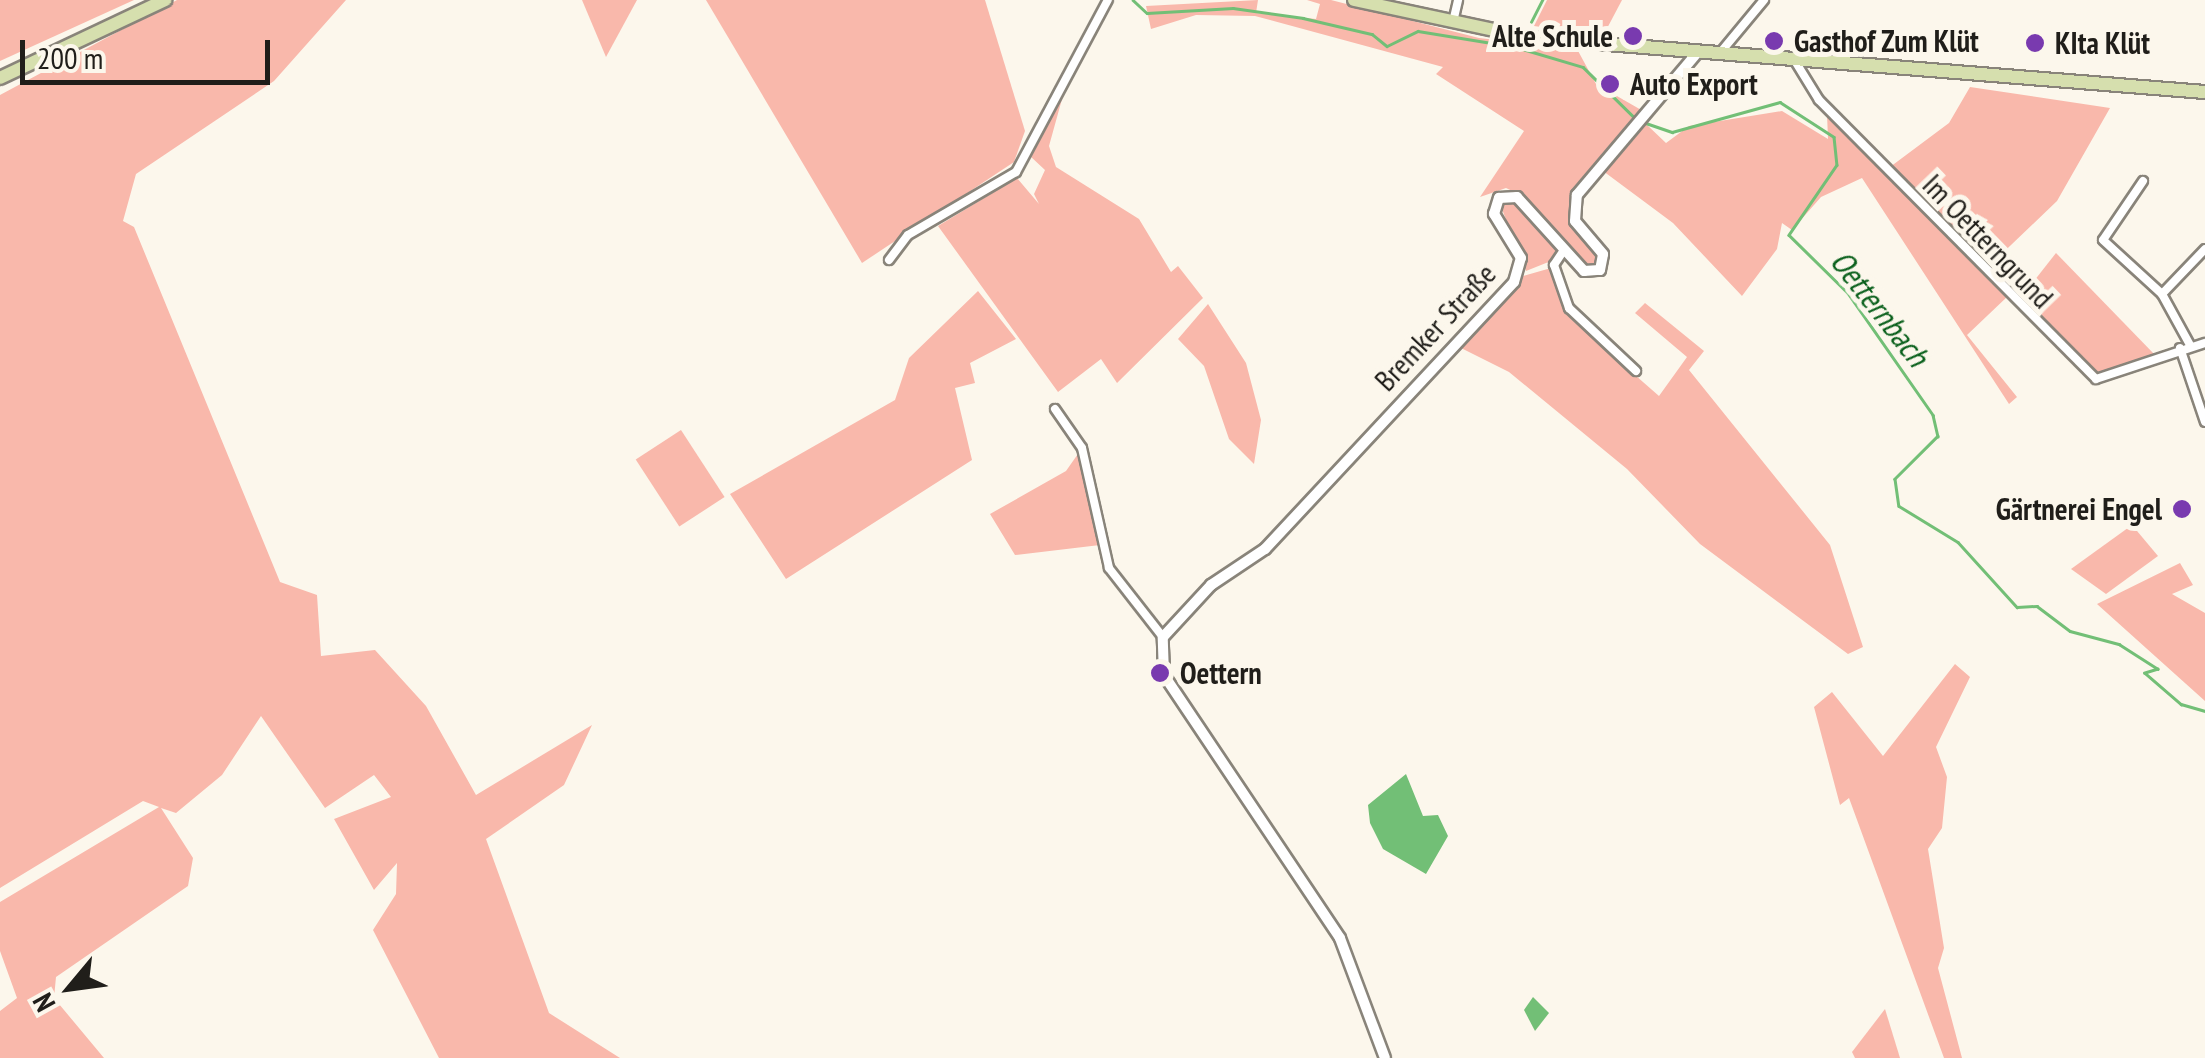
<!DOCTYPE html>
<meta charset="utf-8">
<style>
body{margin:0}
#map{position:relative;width:2205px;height:1058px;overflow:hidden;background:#fcf7ec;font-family:"PT Sans Narrow",sans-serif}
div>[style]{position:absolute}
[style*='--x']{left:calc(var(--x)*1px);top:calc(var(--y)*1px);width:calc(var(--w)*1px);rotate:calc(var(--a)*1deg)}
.green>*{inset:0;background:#f9b8ab;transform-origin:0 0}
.water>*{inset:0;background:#72bf76}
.stream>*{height:2.5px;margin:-1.25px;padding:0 1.25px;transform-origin:1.25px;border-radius:1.25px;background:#72bf76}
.roads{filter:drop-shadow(2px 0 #89847a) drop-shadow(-2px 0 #89847a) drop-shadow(0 2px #89847a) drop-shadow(0 -2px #89847a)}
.minor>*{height:8px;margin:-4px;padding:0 4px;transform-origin:4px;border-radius:4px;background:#fff}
.tertiary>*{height:10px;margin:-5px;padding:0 5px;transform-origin:5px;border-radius:5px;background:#fff}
.primary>*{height:12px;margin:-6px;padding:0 6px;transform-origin:6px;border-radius:6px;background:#d6dfae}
.dots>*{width:28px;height:28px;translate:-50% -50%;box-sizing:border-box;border:5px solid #fcf7ec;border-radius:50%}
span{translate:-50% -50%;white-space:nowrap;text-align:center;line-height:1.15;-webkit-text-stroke:10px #fcf7ec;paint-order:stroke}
.poi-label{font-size:30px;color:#201e1a;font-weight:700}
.right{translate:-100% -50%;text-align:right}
.left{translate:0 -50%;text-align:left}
.street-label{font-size:30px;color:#201e1a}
.water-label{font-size:32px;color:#0a601c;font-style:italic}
.north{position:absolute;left:20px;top:938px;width:100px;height:100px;-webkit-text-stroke:8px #fcf7ec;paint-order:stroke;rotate:241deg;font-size:28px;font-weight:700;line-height:40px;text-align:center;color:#201e1a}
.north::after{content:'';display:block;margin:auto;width:35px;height:45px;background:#201e1a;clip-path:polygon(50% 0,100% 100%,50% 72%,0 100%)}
.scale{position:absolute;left:20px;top:40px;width:250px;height:45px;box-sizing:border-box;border:5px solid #201e1a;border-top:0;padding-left:12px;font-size:30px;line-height:35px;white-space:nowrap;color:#201e1a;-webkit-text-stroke:8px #fcf7ec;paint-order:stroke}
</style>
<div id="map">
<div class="green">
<i style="clip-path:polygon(0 0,134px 0,0 61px)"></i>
<i style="clip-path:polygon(177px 0,346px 0,274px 81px,136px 174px,123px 221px,134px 227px,280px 582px,317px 595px,321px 656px,375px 650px,426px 706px,476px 795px,592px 725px,564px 785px,486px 839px,549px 1013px,620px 1058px,439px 1058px,373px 930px,396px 894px,397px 863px,374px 890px,334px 819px,391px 797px,374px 775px,325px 808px,261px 716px,222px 775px,176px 813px,161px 808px,193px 858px,188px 886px,56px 977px,54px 998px,104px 1058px,0 1058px,0 1011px,17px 998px,0 951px,0 902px,159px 807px,143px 801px,0 888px,0 95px)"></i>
<i style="clip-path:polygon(582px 0,637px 0,606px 57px)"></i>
<i style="clip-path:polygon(706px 0,985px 0,1025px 131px,1014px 162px,862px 263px)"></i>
<i style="clip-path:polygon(1258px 0,1256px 13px,1316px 19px,1320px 4px,1307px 0,1331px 0,1479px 38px,1577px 49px,1596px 84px,1643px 111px,1572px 193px,1570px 223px,1599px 255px,1596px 265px,1583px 265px,1523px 196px,1506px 188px,1480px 197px,1524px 131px,1436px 74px,1443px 67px,1255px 16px,1196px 15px,1151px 29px,1146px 6px)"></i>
<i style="clip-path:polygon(1547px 0,1622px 0,1603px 36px,1534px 26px)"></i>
<i style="clip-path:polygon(1067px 81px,1049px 146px,1056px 167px,1139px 219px,1171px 272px,1178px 266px,1203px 298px,1117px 383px,1101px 359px,1058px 392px,938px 226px,1017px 178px,1039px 204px,1034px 194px,1045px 170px,1030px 156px,1037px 123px)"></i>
<i style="clip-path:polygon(1970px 87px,2110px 108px,2057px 201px,1988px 267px,1890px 167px,1949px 123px)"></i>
<i style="clip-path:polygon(1782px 111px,1828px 139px,1827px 114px,2008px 296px,1967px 335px,2017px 397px,2009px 404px,1862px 178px,1821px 197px,1792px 230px,1782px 223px,1777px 249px,1742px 296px,1673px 223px,1599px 168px,1645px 123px,1666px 143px,1689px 126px)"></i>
<i style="clip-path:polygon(1500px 204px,1518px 204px,1557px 249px,1551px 261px,1526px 271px)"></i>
<i style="clip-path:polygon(2056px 253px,2155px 355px,2095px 373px,2019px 300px)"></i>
<i style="clip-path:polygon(1551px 268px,1571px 319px,1659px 396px,1687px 357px,1635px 313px,1645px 303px,1704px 351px,1689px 370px,1830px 545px,1863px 647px,1848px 654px,1700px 544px,1627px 469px,1509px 372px,1461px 348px,1523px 276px)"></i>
<i style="clip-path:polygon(978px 291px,1016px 339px,970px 363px,975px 383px,955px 388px,972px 460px,786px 579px,730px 494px,895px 400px,909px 358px)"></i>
<i style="clip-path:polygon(1208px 304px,1246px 363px,1261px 420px,1254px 464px,1229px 439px,1204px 366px,1178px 339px)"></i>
<i style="left:681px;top:430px;width:80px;height:54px;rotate:57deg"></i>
<i style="clip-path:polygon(1080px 451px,1100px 545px,1015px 555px,990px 514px,1066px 471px)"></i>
<i style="clip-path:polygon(2132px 525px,2158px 556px,2106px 594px,2071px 569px)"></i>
<i style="clip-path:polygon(2180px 563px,2193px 585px,2172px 594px,2205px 613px,2205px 701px,2097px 604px)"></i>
<i style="clip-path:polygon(1955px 664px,1970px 677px,1936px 747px,1947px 777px,1942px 828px,1928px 849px,1944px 948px,1938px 968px,1962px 1058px,1944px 1058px,1849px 798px,1840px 805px,1814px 707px,1832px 692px,1883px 756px)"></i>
<i style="clip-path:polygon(1885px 1009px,1900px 1058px,1855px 1058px,1852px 1052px)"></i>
</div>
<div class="water">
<i style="clip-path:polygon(1406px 774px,1423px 816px,1438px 815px,1448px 836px,1426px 874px,1383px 849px,1370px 823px,1368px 805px)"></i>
<i style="clip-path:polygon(1533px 997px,1549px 1013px,1535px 1031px,1524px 1010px)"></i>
</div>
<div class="stream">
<i style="--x:1133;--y:0;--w:19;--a:43"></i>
<i style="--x:1147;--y:13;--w:86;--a:-3.3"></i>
<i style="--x:1233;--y:8;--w:71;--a:8.1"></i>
<i style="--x:1303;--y:18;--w:71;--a:13.1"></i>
<i style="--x:1372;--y:34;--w:19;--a:39"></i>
<i style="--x:1387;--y:46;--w:34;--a:-26"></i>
<i style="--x:1418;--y:31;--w:99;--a:9.3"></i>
<i style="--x:1516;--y:47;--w:70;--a:16.6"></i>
<i style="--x:1583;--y:67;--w:74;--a:44.5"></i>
<i style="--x:1531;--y:22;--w:25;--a:-63"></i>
<i style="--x:1643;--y:122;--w:31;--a:19"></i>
<i style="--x:1672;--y:132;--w:112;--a:-15.5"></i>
<i style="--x:1780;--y:102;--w:64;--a:32.9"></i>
<i style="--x:1834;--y:137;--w:28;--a:84"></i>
<i style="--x:1837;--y:165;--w:85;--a:124.4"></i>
<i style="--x:1789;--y:235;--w:83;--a:44.5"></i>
<i style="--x:1848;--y:293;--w:149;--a:55.1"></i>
<i style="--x:1933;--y:415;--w:22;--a:77"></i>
<i style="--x:1938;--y:436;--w:61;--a:135"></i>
<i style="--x:1895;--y:479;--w:27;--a:82"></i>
<i style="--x:1899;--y:506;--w:69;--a:31.4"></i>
<i style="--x:1958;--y:542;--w:88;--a:47.8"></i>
<i style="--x:2017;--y:607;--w:20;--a:-3"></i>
<i style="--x:2037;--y:606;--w:41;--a:37.1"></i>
<i style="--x:2070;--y:631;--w:51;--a:14.9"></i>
<i style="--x:2119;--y:644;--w:46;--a:32.7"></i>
<i style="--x:2158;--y:669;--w:14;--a:163"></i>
<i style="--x:2145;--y:673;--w:48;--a:40.7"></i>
<i style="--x:2181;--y:704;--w:25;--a:16"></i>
</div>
<div class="roads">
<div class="minor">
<i style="--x:1453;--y:22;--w:23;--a:-77"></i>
<i style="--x:1720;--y:53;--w:69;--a:-50.3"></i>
<i style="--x:1795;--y:61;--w:46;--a:58.4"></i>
<i style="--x:1819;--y:100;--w:393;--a:45.2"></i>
<i style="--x:2096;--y:379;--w:115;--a:-18.3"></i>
<i style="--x:2143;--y:181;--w:71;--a:124.1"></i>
<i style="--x:2103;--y:240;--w:80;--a:42.5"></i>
<i style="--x:2162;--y:294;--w:58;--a:61.2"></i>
<i style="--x:1564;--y:250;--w:18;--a:124"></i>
<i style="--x:1554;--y:265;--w:46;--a:70.8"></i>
<i style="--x:1569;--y:308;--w:92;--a:43.2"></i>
<i style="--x:889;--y:260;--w:31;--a:-53"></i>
<i style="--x:908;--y:235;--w:125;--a:-30.3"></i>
<i style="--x:1016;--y:172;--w:195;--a:-61.9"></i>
<i style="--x:2162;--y:294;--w:62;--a:-46.3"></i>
<i style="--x:2180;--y:348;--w:78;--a:71.3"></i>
<i style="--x:1055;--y:409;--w:47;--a:55.3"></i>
<i style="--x:1082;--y:448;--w:123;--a:77.3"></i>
<i style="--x:1109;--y:568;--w:88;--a:52"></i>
</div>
<div class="tertiary">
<i style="--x:1385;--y:1058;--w:128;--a:-110.6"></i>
<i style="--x:1340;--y:938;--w:316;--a:-123.8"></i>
<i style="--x:1164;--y:675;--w:38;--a:-92"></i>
<i style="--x:1163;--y:637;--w:71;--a:-47.3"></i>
<i style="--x:1211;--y:585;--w:65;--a:-33.7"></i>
<i style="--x:1265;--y:549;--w:365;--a:-47"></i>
<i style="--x:1514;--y:282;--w:25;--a:-74"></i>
<i style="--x:1521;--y:258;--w:52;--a:-121.5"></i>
<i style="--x:1494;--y:214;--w:17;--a:-73"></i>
<i style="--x:1499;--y:198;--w:18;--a:-3"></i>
<i style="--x:1517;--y:197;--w:100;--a:47.8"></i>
<i style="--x:1584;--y:271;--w:16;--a:-4"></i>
<i style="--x:1600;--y:270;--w:16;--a:-79"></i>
<i style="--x:1603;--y:254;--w:43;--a:-130.3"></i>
<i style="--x:1575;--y:221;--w:26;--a:-86"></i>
<i style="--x:1577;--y:195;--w:186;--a:-49.8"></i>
</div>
<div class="primary">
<i style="--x:1354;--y:0;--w:182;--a:12.1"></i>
<i style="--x:1532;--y:38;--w:675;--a:4.59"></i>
<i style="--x:0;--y:78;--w:183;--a:-25.3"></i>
</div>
</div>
<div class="dots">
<i style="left:1633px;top:36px;background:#793aaf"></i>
<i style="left:1774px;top:41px;background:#793aaf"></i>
<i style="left:2035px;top:43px;background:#793aaf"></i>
<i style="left:1610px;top:84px;background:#793aaf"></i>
<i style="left:2182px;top:509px;background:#793aaf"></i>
<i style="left:1160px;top:673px;background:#793aaf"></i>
</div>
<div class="poi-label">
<span class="right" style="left:1613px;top:36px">Alte Schule</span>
<span class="left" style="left:1794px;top:41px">Gasthof Zum Klüt</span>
<span class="left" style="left:2055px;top:43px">KIta Klüt</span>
<span class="left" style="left:1630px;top:84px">Auto Export</span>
<span class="right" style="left:2162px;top:509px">Gärtnerei Engel</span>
<span class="left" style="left:1180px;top:673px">Oettern</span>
</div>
<div class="street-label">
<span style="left:1988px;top:241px;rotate:46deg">Im Oetterngrund</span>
<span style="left:1435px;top:327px;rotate:-47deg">Bremker Straße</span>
</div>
<div class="water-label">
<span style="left:1880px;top:308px;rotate:52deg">Oetternbach</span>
</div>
<div class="north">N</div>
<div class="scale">200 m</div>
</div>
